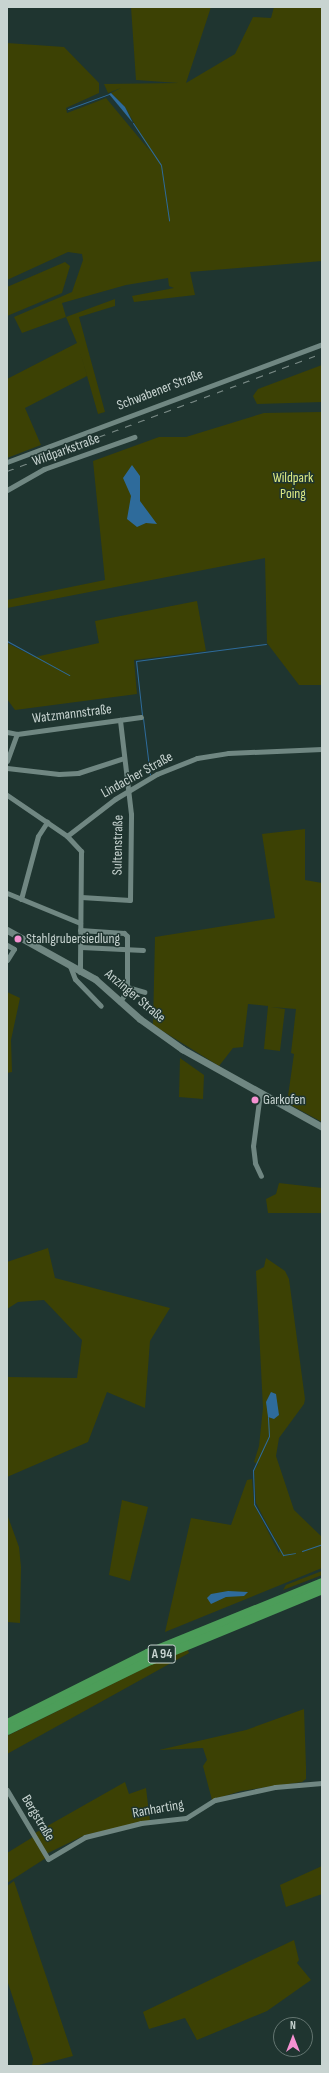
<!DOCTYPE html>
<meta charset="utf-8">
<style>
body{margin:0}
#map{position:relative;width:329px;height:2073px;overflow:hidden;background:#1f3530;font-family:"Sofia Sans Condensed",sans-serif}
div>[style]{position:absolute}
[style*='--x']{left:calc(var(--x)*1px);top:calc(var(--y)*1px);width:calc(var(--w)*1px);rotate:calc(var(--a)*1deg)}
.green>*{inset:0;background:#3c4104}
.water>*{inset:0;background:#2e6b9b}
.stream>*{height:1px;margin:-0.5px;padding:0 0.5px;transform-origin:0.5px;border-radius:0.5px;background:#2e6b9b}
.street>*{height:5px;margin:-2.5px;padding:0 2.5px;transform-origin:2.5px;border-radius:2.5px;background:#708782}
.secondary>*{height:7px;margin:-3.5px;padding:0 3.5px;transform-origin:3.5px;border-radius:3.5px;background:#708782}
.highway>*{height:9px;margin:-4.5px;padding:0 4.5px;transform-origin:4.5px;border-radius:4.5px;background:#4c9d59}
.rail>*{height:1px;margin-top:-0.5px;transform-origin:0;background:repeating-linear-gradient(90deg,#788985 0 7px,transparent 0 14px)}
.dots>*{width:11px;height:11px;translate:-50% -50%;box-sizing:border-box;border:2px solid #1f3530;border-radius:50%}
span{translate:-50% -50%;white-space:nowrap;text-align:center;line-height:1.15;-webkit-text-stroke:3px #1f3530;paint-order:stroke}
.shield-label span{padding:1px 3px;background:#1f3530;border:1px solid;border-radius:3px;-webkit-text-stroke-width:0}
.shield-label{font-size:13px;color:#c8d4d1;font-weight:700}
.street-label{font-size:14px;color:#c8d4d1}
.park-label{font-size:14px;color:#ddea84}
.poi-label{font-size:14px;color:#c8d4d1}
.left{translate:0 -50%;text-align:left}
.frame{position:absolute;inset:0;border:8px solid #c8d4d1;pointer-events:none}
.north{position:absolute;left:273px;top:2017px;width:40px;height:40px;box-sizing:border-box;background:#1f3530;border:1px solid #637570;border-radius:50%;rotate:0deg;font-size:11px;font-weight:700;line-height:16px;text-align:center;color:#c8d4d1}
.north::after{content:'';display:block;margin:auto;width:14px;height:18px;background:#f591d1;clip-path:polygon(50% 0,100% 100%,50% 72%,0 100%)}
</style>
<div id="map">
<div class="green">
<i style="clip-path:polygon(131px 7px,211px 7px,186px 83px,235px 54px,253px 17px,271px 18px,274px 7px,322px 7px,322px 261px,190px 272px,195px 295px,134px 302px,132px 296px,174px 288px,169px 286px,168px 278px,126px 285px,62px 303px,66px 317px,115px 299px,115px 306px,79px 317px,105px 412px,98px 414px,79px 348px,87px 376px,25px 408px,41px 445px,7px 458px,7px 379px,77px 343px,66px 317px,22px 333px,14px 317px,72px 292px,83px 260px,82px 254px,68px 252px,7px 280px,7px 43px,64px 47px,99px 83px,99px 93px,66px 108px,67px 113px,106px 98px,150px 151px,125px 107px,111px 93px,121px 88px,108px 93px,104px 84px,179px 83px,136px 80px)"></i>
<i style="clip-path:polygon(65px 262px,70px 266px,62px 293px,7px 316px,7px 287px)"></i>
<i style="clip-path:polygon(322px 365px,322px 402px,257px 404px,253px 396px,258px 389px)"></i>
<i style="clip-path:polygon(322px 412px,322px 685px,299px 685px,267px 643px,265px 558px,7px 608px,7px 600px,105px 580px,93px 461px,159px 437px,186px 437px,264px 413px)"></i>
<i style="clip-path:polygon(197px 601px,206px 651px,134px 660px,137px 694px,15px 710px,7px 699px,7px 643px,35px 657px,99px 643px,95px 621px)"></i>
<i style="clip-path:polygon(305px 829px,305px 880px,322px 883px,322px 1122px,287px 1103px,294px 1054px,291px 1053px,296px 1009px,271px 1007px,285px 1009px,280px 1051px,264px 1049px,268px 1006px,248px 1004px,243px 1047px,233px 1048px,219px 1066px,153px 1025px,155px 937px,275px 918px,262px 834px)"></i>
<i style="clip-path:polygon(7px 992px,20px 998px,11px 1040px,12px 1072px,7px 1073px)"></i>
<i style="clip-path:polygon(180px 1058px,204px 1075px,203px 1099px,179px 1097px)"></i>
<i style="clip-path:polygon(279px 1183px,322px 1188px,322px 1213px,268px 1213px,266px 1199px,276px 1194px)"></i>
<i style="clip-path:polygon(48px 1248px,55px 1278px,170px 1308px,150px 1341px,145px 1408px,107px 1392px,88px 1442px,7px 1477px,7px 1377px,77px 1378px,82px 1340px,44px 1300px,18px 1302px,7px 1309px,7px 1262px)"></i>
<i style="clip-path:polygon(266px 1258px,285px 1271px,289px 1279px,305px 1399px,304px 1404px,279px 1438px,276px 1456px,294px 1510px,322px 1537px,322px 1568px,165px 1632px,191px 1518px,231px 1525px,247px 1480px,252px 1479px,254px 1504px,279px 1553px,280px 1549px,256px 1503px,254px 1471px,258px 1464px,254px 1462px,259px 1446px,263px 1408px,256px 1271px,264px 1267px)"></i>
<i style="clip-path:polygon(122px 1500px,148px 1507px,130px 1581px,109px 1575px)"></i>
<i style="clip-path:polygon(7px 1514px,19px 1547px,21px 1567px,20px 1623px,7px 1622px)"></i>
<i style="clip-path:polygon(322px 1571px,322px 1575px,283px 1590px,286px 1585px)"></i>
<i style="clip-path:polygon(187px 1647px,189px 1653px,7px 1754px,7px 1736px)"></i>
<i style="clip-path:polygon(304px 1709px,306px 1767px,306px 1779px,302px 1782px,241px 1791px,212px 1800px,203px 1766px,207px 1760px,203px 1748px,159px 1750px,246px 1730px)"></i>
<i style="clip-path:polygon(125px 1782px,129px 1794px,146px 1788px,150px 1821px,85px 1835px,46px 1854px,35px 1833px)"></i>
<i style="clip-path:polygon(33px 1837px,46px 1858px,7px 1883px,7px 1853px)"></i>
<i style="clip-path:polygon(322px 1866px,322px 1894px,286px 1907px,280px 1885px)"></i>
<i style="clip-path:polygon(14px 1881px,73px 2056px,35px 2066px,32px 2066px,33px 2059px,7px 1980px,7px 1886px)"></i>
<i style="clip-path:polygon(294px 1940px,299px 1960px,297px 1963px,311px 1980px,267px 2011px,197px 2040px,185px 2018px,149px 2029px,143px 2012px)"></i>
</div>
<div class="water">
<i style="clip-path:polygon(111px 93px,125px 107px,133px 123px,109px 94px)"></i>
<i style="clip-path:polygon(132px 465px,140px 476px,140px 501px,157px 524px,146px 523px,137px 527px,127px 519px,131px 496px,123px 478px)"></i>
<i style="clip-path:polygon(271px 1392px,276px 1394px,279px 1415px,274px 1419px,268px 1417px,266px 1402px)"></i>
<i style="clip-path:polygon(228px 1591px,248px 1592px,244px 1596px,226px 1597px,211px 1604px,207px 1598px,211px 1594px)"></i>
</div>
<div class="stream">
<i style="--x:68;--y:109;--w:44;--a:-20.1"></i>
<i style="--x:133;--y:123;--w:50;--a:56.3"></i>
<i style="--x:161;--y:165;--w:56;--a:81.7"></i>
<i style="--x:7;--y:641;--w:71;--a:28.7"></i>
<i style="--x:142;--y:715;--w:54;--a:-96.3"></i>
<i style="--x:136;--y:661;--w:131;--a:-7.5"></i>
<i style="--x:143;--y:718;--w:57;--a:83"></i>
<i style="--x:268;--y:1417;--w:19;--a:87"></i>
<i style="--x:269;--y:1436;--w:38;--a:115"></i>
<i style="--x:253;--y:1470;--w:34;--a:88"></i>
<i style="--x:254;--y:1504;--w:59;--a:60.4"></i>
<i style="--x:283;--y:1555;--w:12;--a:-9"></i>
<i style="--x:302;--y:1551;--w:21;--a:-19"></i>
</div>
<div class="street">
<i style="--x:7;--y:462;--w:336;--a:-20.5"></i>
<i style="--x:7;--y:490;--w:43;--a:-29.6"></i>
<i style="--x:44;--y:469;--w:96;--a:-19.6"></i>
<i style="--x:7;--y:732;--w:10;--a:11"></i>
<i style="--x:17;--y:734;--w:125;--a:-7.8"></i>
<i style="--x:7;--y:761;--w:29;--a:-70"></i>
<i style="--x:7;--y:768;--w:52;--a:6.6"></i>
<i style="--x:59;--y:774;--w:19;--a:-3"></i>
<i style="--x:78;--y:773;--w:48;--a:-18.1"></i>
<i style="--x:7;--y:795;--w:73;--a:34.3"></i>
<i style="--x:67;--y:836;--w:21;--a:47"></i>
<i style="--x:81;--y:851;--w:121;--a:90.5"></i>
<i style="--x:67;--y:836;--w:61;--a:-37.6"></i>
<i style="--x:115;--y:799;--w:49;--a:-30.8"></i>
<i style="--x:157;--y:774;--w:43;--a:-21.8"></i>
<i style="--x:197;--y:758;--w:31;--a:-9"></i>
<i style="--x:228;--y:753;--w:94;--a:-2.4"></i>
<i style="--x:7;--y:893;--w:79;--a:22.3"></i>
<i style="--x:81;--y:897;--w:49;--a:3.5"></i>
<i style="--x:130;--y:900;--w:86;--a:-89.3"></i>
<i style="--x:131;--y:814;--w:95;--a:-96.7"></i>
<i style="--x:21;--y:899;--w:65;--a:-74.9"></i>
<i style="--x:38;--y:836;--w:17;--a:-57"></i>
<i style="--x:80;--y:930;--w:44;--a:3.9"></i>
<i style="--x:124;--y:933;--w:4;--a:45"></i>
<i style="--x:127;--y:936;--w:54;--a:90"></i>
<i style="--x:127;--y:990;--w:14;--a:120"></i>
<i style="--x:7;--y:945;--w:8;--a:30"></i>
<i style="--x:14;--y:949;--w:13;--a:122"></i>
<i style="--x:81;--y:947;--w:62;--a:2.8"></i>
<i style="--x:70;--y:966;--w:14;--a:69"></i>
<i style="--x:75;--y:979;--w:37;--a:46"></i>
<i style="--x:127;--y:987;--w:18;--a:16"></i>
<i style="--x:260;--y:1093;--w:53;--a:97.5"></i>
<i style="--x:253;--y:1146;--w:17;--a:83"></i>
<i style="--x:255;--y:1163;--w:14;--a:65"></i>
<i style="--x:7;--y:1790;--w:80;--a:59.3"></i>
<i style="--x:48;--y:1859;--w:43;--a:-30.7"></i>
<i style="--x:85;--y:1837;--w:58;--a:-14"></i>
<i style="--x:141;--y:1823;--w:45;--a:-6.3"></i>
<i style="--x:186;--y:1818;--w:34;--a:-32"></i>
<i style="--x:215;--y:1800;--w:61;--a:-12.2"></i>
<i style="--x:275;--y:1787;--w:47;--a:-4.9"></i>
</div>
<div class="secondary">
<i style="--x:7;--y:930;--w:101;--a:29.1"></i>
<i style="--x:95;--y:979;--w:60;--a:41.6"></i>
<i style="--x:140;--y:1019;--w:52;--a:35.5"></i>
<i style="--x:182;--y:1049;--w:160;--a:29.1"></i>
</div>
<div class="highway">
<i style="--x:7;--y:1723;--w:157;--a:-26.6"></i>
<i style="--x:147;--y:1653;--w:189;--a:-22.1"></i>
<i style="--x:7;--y:1730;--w:159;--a:-26.1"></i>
<i style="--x:150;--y:1660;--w:186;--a:-22.4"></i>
</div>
<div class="rail">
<i style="--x:7;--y:471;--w:336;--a:-20.5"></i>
</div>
<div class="dots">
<i style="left:18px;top:939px;background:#f591d1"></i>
<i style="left:255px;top:1100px;background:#f591d1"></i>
</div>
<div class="shield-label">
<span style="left:162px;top:1654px">A 94</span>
</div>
<div class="street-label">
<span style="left:160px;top:390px;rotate:-21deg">Schwabener Straße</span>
<span style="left:66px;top:450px;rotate:-20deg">Wildparkstraße</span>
<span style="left:72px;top:714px;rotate:-7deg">Watzmannstraße</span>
<span style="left:137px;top:775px;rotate:-29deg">Lindacher Straße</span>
<span style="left:118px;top:845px;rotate:-89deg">Sultenstraße</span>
<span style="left:135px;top:996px;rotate:40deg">Anzinger Straße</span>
<span style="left:158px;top:1809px;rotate:-10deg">Ranharting</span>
<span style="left:38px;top:1818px;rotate:59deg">Bergstraße</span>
</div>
<div class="park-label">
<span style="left:293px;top:486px">Wildpark<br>Poing</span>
</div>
<div class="poi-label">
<span class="left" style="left:26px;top:939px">Stahlgrubersiedlung</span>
<span class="left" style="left:263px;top:1100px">Garkofen</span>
</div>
<div class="frame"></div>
<div class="north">N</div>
</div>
